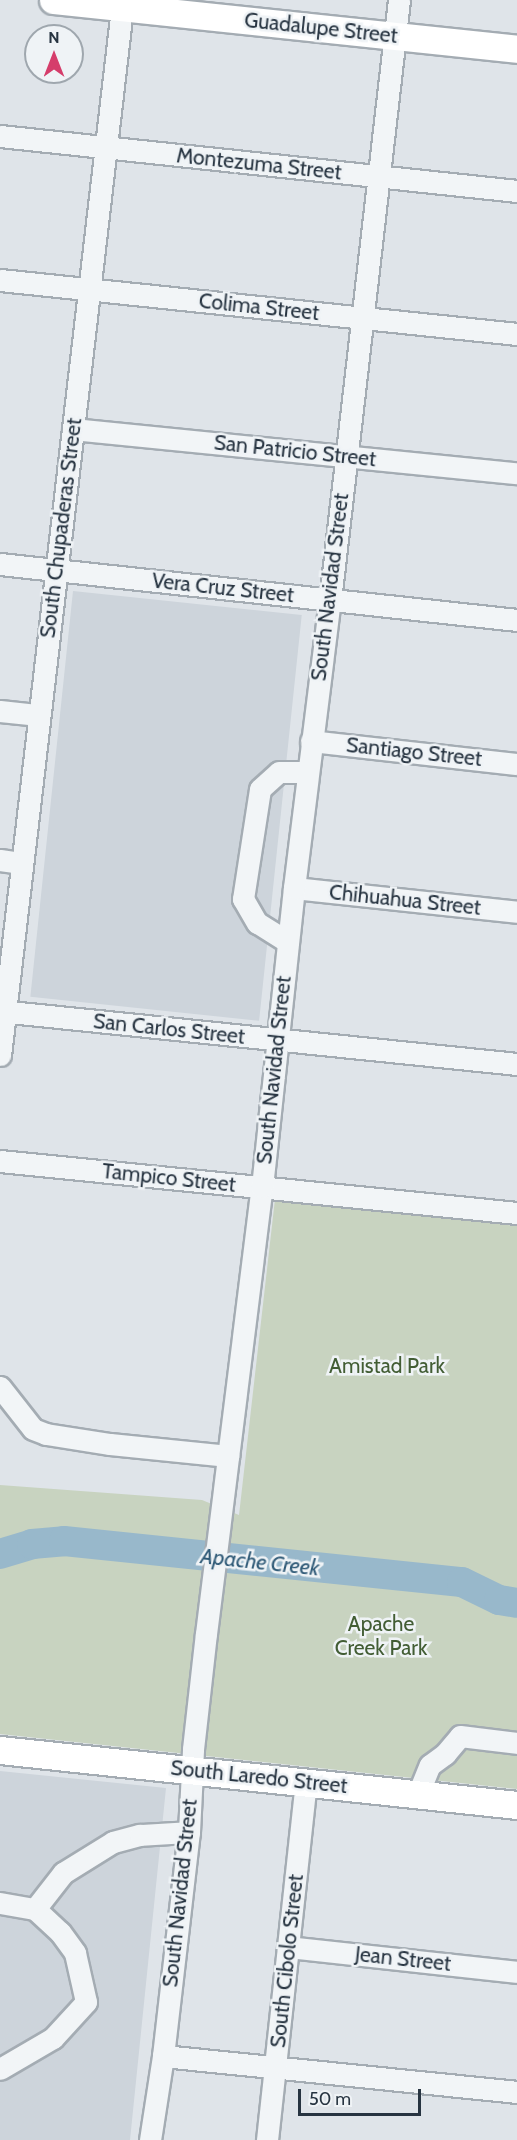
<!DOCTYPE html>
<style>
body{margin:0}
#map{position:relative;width:517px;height:2140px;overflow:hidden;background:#dfe4e9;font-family:Cabin,sans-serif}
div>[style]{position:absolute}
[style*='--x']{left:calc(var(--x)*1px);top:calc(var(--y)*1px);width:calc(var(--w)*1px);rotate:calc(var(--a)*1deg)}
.built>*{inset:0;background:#cdd4db;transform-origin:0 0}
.green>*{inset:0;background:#c8d3c0}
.river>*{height:30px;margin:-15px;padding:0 15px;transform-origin:15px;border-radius:15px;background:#98b8cb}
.roads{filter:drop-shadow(2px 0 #a4acb3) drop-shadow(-2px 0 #a4acb3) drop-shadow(0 2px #a4acb3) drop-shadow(0 -2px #a4acb3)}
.minor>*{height:21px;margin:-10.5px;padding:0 10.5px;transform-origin:10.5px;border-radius:10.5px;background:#f2f5f7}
.major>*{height:27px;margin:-13.5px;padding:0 13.5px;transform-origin:13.5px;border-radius:13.5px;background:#fff}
span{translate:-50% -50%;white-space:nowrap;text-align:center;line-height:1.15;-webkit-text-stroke:5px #eff3f6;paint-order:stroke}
.street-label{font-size:21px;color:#273441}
.park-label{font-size:21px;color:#425d34}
.water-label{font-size:22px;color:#2f5a77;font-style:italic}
.north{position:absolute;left:24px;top:24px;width:60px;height:60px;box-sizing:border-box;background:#eff3f6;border:2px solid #9fa7ae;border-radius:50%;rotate:0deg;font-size:16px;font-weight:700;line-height:24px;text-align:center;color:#273441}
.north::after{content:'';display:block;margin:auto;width:21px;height:27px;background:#d53d6b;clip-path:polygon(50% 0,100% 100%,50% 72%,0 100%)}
.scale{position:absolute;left:298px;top:2089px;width:123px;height:27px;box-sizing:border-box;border:3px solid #273441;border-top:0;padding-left:8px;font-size:18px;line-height:21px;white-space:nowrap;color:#273441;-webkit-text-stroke:4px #eff3f6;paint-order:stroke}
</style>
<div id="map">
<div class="built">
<i style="left:73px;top:591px;width:230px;height:408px;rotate:6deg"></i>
<i style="clip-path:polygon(0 1771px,166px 1788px,130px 2140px,0 2140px)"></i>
</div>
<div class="green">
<i style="clip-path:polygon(275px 1199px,517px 1226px,517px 1789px,0 1734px,0 1485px,202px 1500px,239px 1515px)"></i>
</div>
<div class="river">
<i style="--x:0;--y:1554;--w:34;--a:-17"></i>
<i style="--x:32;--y:1544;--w:32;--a:-5"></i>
<i style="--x:64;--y:1541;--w:400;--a:5.9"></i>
<i style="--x:462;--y:1582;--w:41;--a:25.9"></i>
<i style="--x:499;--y:1600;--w:18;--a:9"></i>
</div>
<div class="roads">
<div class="minor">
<i style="--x:0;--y:136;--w:520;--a:6.07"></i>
<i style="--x:0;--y:280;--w:520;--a:5.96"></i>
<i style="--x:73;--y:429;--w:446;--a:5.7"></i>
<i style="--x:0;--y:564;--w:520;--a:6.18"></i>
<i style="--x:0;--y:711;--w:39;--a:6"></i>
<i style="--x:311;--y:741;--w:207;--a:6.4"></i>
<i style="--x:0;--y:860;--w:22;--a:8"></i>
<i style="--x:294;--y:888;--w:224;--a:6.1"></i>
<i style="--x:288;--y:942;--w:36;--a:-148"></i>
<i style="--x:257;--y:923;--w:28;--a:-120"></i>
<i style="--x:243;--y:899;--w:111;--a:-81.2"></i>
<i style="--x:260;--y:789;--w:25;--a:-42"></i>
<i style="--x:279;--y:772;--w:29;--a:0"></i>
<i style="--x:0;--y:1011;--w:520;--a:5.85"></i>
<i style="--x:0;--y:1055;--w:1062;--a:-83.35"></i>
<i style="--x:0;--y:1161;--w:520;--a:5.74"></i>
<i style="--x:0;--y:1387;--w:53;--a:51.8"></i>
<i style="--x:33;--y:1429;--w:14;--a:21"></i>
<i style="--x:46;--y:1434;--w:65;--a:8.9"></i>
<i style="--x:110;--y:1444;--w:119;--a:5.8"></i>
<i style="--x:418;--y:1794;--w:31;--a:-68"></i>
<i style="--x:430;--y:1765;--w:19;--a:-36"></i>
<i style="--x:445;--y:1754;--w:23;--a:-50"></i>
<i style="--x:460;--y:1736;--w:57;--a:7"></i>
<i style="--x:0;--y:1903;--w:36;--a:10"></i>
<i style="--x:35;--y:1909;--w:34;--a:43"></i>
<i style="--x:60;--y:1932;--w:26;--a:54"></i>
<i style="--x:75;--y:1953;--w:50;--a:77.3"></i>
<i style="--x:86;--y:2002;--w:49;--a:132.5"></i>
<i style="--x:53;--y:2038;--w:61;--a:149.7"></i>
<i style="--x:35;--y:1909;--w:46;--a:-52.1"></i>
<i style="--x:63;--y:1873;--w:59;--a:-31.8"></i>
<i style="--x:113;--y:1842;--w:28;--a:-15"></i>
<i style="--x:140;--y:1835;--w:49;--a:-3.5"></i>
<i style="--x:288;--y:1947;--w:230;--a:6.2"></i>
<i style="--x:163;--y:2056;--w:356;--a:5.8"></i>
<i style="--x:150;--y:2140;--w:85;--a:-81.2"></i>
<i style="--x:163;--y:2056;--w:226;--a:-83.4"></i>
<i style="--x:189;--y:1832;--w:83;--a:-87.2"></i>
<i style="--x:193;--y:1749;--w:116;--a:-83.6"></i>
<i style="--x:206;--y:1634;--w:450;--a:-82.9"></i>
<i style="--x:262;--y:1187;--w:301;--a:-83.9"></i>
<i style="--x:294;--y:888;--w:290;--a:-82.9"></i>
<i style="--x:330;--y:600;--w:604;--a:-83.44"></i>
<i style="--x:267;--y:2140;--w:360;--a:-83.8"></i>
</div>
<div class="major">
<i style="--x:53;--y:0;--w:467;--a:6"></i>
<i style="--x:0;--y:1750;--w:520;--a:6.07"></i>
</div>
</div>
<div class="street-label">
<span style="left:321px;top:28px;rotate:6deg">Guadalupe Street</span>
<span style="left:259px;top:164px;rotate:6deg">Montezuma Street</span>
<span style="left:259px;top:307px;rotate:6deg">Colima Street</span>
<span style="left:295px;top:451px;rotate:6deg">San Patricio Street</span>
<span style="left:61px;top:528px;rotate:-83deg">South Chupaderas Street</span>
<span style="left:330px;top:587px;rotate:-83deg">South Navidad Street</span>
<span style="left:223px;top:588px;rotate:6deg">Vera Cruz Street</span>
<span style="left:414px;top:752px;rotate:6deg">Santiago Street</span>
<span style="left:405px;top:900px;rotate:6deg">Chihuahua Street</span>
<span style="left:169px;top:1029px;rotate:6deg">San Carlos Street</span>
<span style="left:274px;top:1070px;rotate:-84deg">South Navidad Street</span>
<span style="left:169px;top:1178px;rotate:6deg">Tampico Street</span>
<span style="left:259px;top:1777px;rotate:6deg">South Laredo Street</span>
<span style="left:180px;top:1893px;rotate:-84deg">South Navidad Street</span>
<span style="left:403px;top:1959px;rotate:6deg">Jean Street</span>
<span style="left:287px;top:1961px;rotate:-84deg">South Cibolo Street</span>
</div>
<div class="park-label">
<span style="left:387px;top:1366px">Amistad Park</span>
<span style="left:381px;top:1636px">Apache<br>Creek Park</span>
</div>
<div class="water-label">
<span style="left:260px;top:1562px;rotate:6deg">Apache Creek</span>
</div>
<div class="north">N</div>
<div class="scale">50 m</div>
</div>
